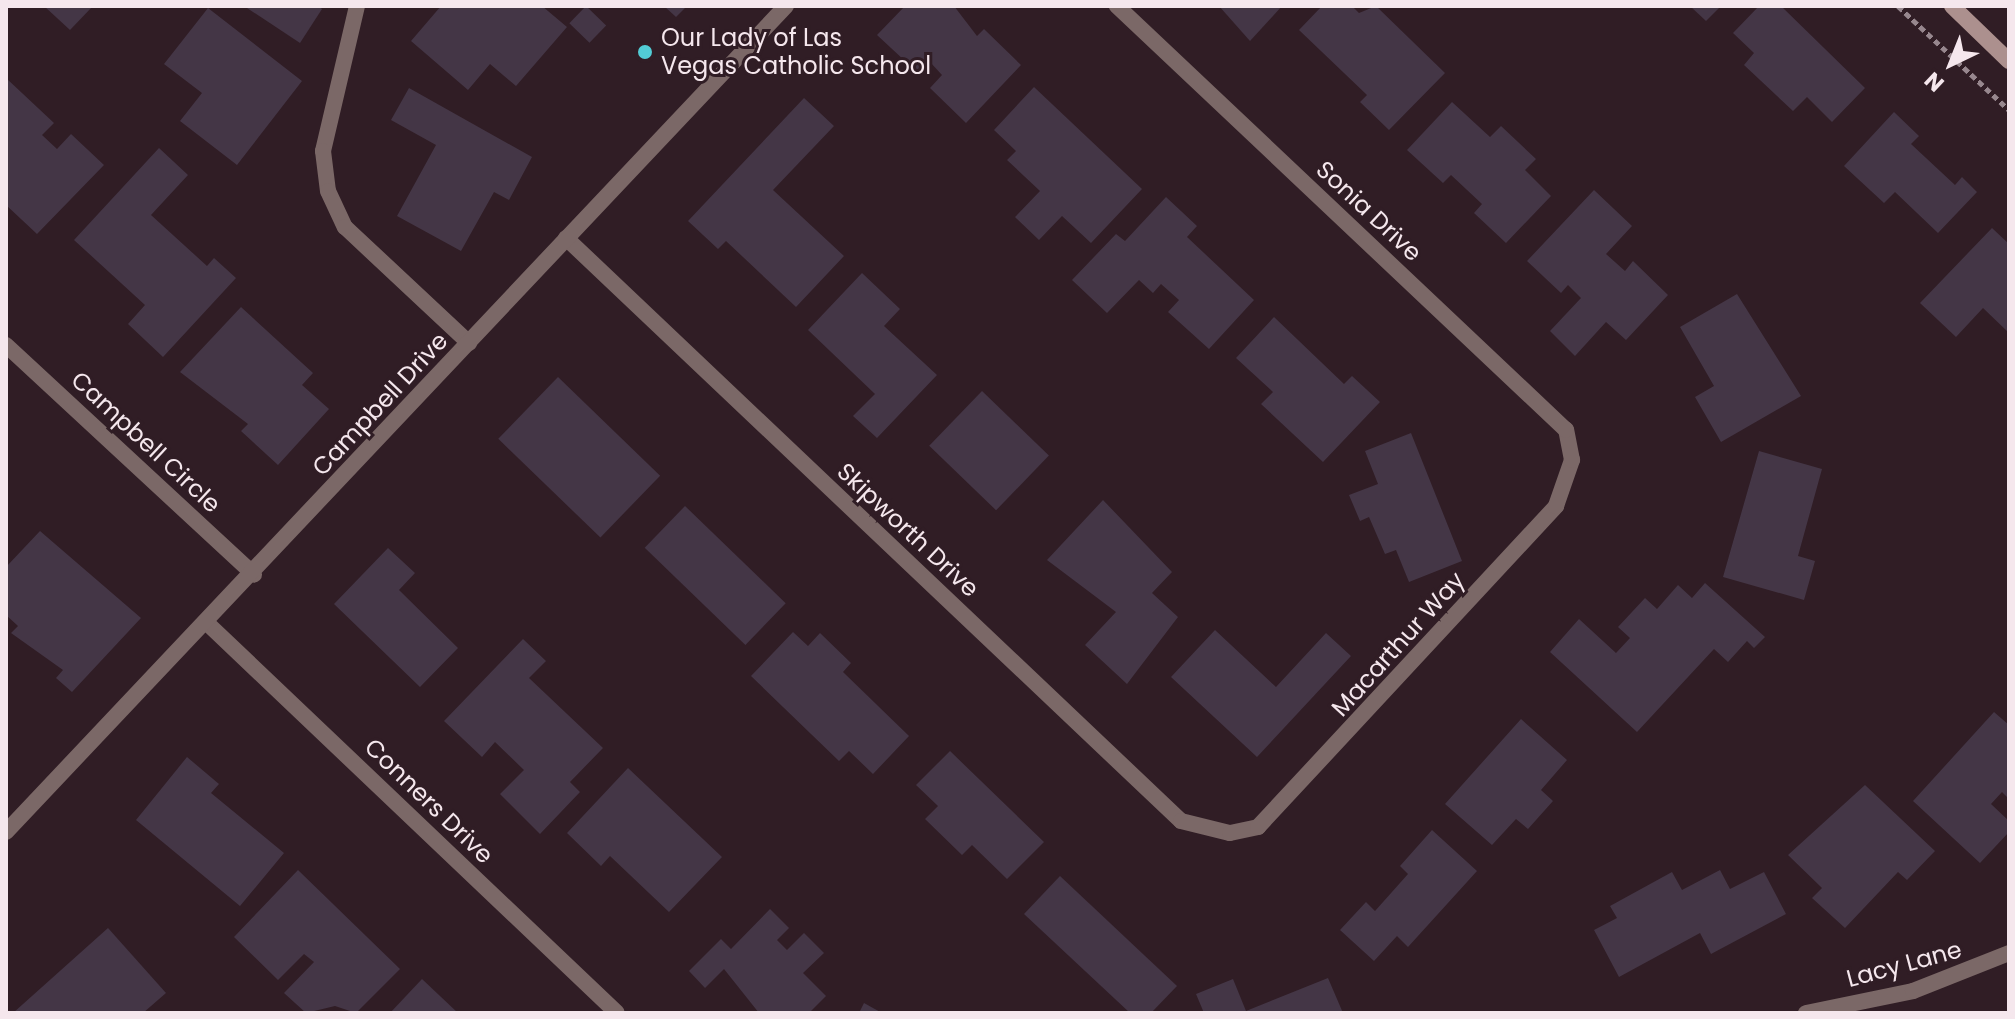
<!DOCTYPE html>
<style>
body{margin:0}
#map{position:relative;width:2015px;height:1019px;overflow:hidden;background:#301d25;font-family:Poppins,sans-serif}
div>[style]{position:absolute}
[style*='--x']{left:calc(var(--x)*1px);top:calc(var(--y)*1px);width:calc(var(--w)*1px);rotate:calc(var(--a)*1deg)}
.building>*{inset:0;background:#443646;transform-origin:0 0}
.path>*{height:5px;margin-top:-2.5px;transform-origin:0;background:repeating-linear-gradient(90deg,#97878e 0 6px,transparent 0 10px)}
.minor>*{height:16px;margin:-8px;padding:0 8px;transform-origin:8px;border-radius:8px;background:#7b6867}
.secondary>*{height:16px;margin:-8px;padding:0 8px;transform-origin:8px;border-radius:8px;background:#ac908e}
.dots>*{width:22px;height:22px;translate:-50% -50%;box-sizing:border-box;border:4px solid #301d25;border-radius:50%}
span{translate:-50% -50%;white-space:nowrap;text-align:center;line-height:1.15;-webkit-text-stroke:6px #301d25;paint-order:stroke}
.poi-label{font-size:24px;color:#f5e7ed}
.left{translate:0 -50%;text-align:left}
.street-label{font-size:24px;color:#f5e7ed}
.frame{position:absolute;inset:0;border:8px solid #f5e7ed;pointer-events:none}
.north{position:absolute;left:1911px;top:24px;width:80px;height:80px;-webkit-text-stroke:6px #301d25;paint-order:stroke;rotate:223deg;font-size:22px;font-weight:700;line-height:32px;text-align:center;color:#f5e7ed}
.north::after{content:'';display:block;margin:auto;width:28px;height:36px;background:#f5e7ed;clip-path:polygon(50% 0,100% 100%,50% 72%,0 100%)}
</style>
<div id="map">
<div class="building">
<i style="clip-path:polygon(44px 6px,93px 6px,70px 30px)"></i>
<i style="clip-path:polygon(244px 6px,318px 6px,322px 9px,300px 43px)"></i>
<i style="clip-path:polygon(441px 6px,542px 6px,567px 27px,516px 86px,490px 64px,468px 90px,411px 41px)"></i>
<i style="left:586px;top:6px;width:28px;height:24px;rotate:44deg"></i>
<i style="clip-path:polygon(664px 6px,687px 6px,676px 17px)"></i>
<i style="clip-path:polygon(905px 6px,954px 6px,977px 36px,984px 29px,1021px 65px,966px 123px,930px 88px,942px 75px,930px 62px,919px 74px,877px 35px)"></i>
<i style="clip-path:polygon(1219px 6px,1282px 6px,1250px 41px)"></i>
<i style="clip-path:polygon(1322px 6px,1352px 6px,1359px 13px,1376px 6px,1445px 73px,1389px 130px,1360px 102px,1367px 95px,1299px 30px)"></i>
<i style="clip-path:polygon(1690px 6px,1721px 6px,1706px 21px)"></i>
<i style="clip-path:polygon(1759px 6px,1781px 6px,1865px 88px,1832px 122px,1807px 97px,1793px 111px,1744px 65px,1754px 53px,1733px 33px)"></i>
<i style="clip-path:polygon(208px 8px,302px 81px,237px 165px,180px 121px,202px 93px,164px 64px)"></i>
<i style="clip-path:polygon(6px 78px,54px 123px,42px 135px,57px 149px,71px 134px,104px 165px,37px 234px,6px 205px)"></i>
<i style="clip-path:polygon(1034px 87px,1142px 189px,1091px 243px,1062px 216px,1039px 240px,1015px 217px,1040px 191px,1007px 160px,1016px 151px,994px 130px)"></i>
<i style="clip-path:polygon(409px 88px,532px 157px,509px 200px,494px 192px,461px 251px,397px 216px,436px 145px,391px 120px)"></i>
<i style="clip-path:polygon(804px 98px,834px 126px,773px 190px,844px 256px,796px 307px,726px 241px,718px 249px,688px 221px)"></i>
<i style="clip-path:polygon(1452px 102px,1490px 137px,1501px 126px,1536px 159px,1525px 170px,1551px 196px,1506px 243px,1474px 213px,1482px 204px,1451px 175px,1443px 183px,1407px 150px)"></i>
<i style="clip-path:polygon(1894px 112px,1919px 136px,1911px 144px,1955px 185px,1962px 177px,1977px 192px,1938px 233px,1895px 192px,1884px 203px,1844px 166px)"></i>
<i style="clip-path:polygon(159px 148px,188px 175px,151px 215px,207px 266px,214px 258px,236px 278px,163px 357px,128px 324px,145px 305px,74px 240px)"></i>
<i style="clip-path:polygon(1594px 190px,1632px 226px,1606px 254px,1625px 271px,1633px 261px,1668px 295px,1626px 340px,1606px 322px,1575px 356px,1550px 331px,1581px 298px,1568px 285px,1561px 293px,1527px 261px)"></i>
<i style="clip-path:polygon(1166px 197px,1197px 226px,1187px 237px,1254px 300px,1209px 349px,1168px 312px,1179px 300px,1161px 284px,1153px 293px,1139px 280px,1107px 313px,1072px 280px,1116px 234px,1125px 241px)"></i>
<i style="clip-path:polygon(1992px 228px,2009px 244px,2009px 333px,1983px 308px,1956px 337px,1920px 303px)"></i>
<i style="clip-path:polygon(862px 273px,900px 309px,884px 326px,937px 375px,877px 438px,853px 416px,875px 394px,808px 330px)"></i>
<i style="clip-path:polygon(1737px 294px,1801px 396px,1721px 442px,1695px 397px,1714px 386px,1680px 327px)"></i>
<i style="clip-path:polygon(241px 307px,313px 373px,302px 385px,329px 409px,278px 465px,241px 431px,248px 424px,180px 372px)"></i>
<i style="clip-path:polygon(1274px 317px,1344px 384px,1352px 376px,1380px 402px,1323px 462px,1261px 404px,1273px 392px,1236px 358px)"></i>
<i style="left:558px;top:377px;width:142px;height:86px;rotate:44deg"></i>
<i style="left:982px;top:391px;width:93px;height:76px;rotate:44deg"></i>
<i style="clip-path:polygon(1411px 433px,1462px 561px,1409px 582px,1396px 550px,1385px 554px,1369px 517px,1360px 521px,1349px 495px,1378px 484px,1365px 451px)"></i>
<i style="clip-path:polygon(1759px 451px,1822px 469px,1798px 556px,1815px 561px,1804px 600px,1723px 577px)"></i>
<i style="clip-path:polygon(1103px 500px,1172px 572px,1152px 593px,1178px 617px,1127px 684px,1085px 645px,1116px 612px,1047px 560px)"></i>
<i style="left:685px;top:506px;width:140px;height:58px;rotate:44deg"></i>
<i style="clip-path:polygon(40px 531px,141px 618px,72px 692px,56px 678px,63px 670px,11px 633px,18px 626px,6px 615px,6px 567px)"></i>
<i style="clip-path:polygon(388px 548px,415px 573px,399px 590px,458px 648px,420px 687px,334px 604px)"></i>
<i style="clip-path:polygon(1705px 583px,1765px 637px,1754px 648px,1747px 641px,1728px 662px,1714px 649px,1637px 732px,1550px 652px,1579px 619px,1616px 653px,1630px 638px,1618px 627px,1645px 598px,1657px 609px,1678px 585px,1692px 598px)"></i>
<i style="clip-path:polygon(1215px 630px,1276px 687px,1326px 633px,1351px 656px,1257px 757px,1171px 677px)"></i>
<i style="clip-path:polygon(793px 632px,808px 646px,820px 633px,851px 663px,843px 672px,909px 736px,873px 774px,849px 751px,839px 761px,751px 676px)"></i>
<i style="clip-path:polygon(523px 639px,546px 661px,529px 678px,603px 748px,570px 782px,580px 792px,540px 834px,500px 794px,524px 770px,495px 742px,482px 757px,444px 721px)"></i>
<i style="clip-path:polygon(1994px 712px,2009px 725px,2009px 799px,2002px 792px,1991px 804px,2009px 821px,2009px 832px,1980px 863px,1913px 801px)"></i>
<i style="clip-path:polygon(1521px 719px,1567px 760px,1541px 790px,1553px 801px,1528px 829px,1516px 819px,1492px 845px,1445px 804px)"></i>
<i style="clip-path:polygon(950px 751px,1044px 842px,1007px 879px,972px 845px,962px 855px,925px 819px,938px 806px,916px 785px)"></i>
<i style="clip-path:polygon(187px 757px,219px 784px,211px 793px,284px 853px,240px 906px,136px 820px)"></i>
<i style="clip-path:polygon(628px 768px,722px 857px,669px 912px,610px 856px,601px 866px,567px 833px)"></i>
<i style="clip-path:polygon(1865px 785px,1935px 851px,1907px 880px,1898px 872px,1845px 928px,1812px 898px,1822px 888px,1788px 855px)"></i>
<i style="clip-path:polygon(1432px 830px,1477px 871px,1408px 947px,1397px 936px,1374px 961px,1340px 930px,1366px 902px,1375px 911px,1408px 874px,1400px 866px)"></i>
<i style="clip-path:polygon(298px 870px,400px 969px,356px 1013px,335px 1006px,306px 1013px,284px 993px,314px 962px,304px 954px,278px 980px,234px 937px)"></i>
<i style="clip-path:polygon(1720px 870px,1730px 889px,1764px 872px,1786px 914px,1711px 954px,1700px 933px,1619px 977px,1594px 930px,1617px 918px,1610px 906px,1672px 872px,1682px 890px)"></i>
<i style="clip-path:polygon(1060px 876px,1177px 986px,1151px 1013px,1130px 1013px,1024px 914px)"></i>
<i style="clip-path:polygon(770px 909px,789px 928px,777px 940px,787px 950px,804px 933px,824px 953px,803px 973px,826px 996px,809px 1013px,759px 1013px,724px 969px,705px 988px,689px 971px,721px 939px,731px 949px)"></i>
<i style="clip-path:polygon(108px 928px,166px 993px,143px 1013px,13px 1013px)"></i>
<i style="clip-path:polygon(1328px 978px,1343px 1013px,1204px 1013px,1196px 994px,1233px 979px,1246px 1011px)"></i>
<i style="clip-path:polygon(422px 979px,458px 1013px,390px 1013px)"></i>
<i style="clip-path:polygon(864px 1003px,882px 1013px,859px 1013px)"></i>
</div>
<div class="path">
<i style="--x:1898;--y:6;--w:152;--a:43.1"></i>
</div>
<div class="minor">
<i style="--x:357;--y:6;--w:149;--a:103.2"></i>
<i style="--x:323;--y:151;--w:40;--a:82.9"></i>
<i style="--x:328;--y:191;--w:40;--a:65"></i>
<i style="--x:345;--y:227;--w:170;--a:43.1"></i>
<i style="--x:566;--y:238;--w:847;--a:43.47"></i>
<i style="--x:1181;--y:821;--w:50;--a:13.8"></i>
<i style="--x:1230;--y:833;--w:29;--a:-12"></i>
<i style="--x:1258;--y:827;--w:438;--a:-47.1"></i>
<i style="--x:1556;--y:506;--w:49;--a:-70.8"></i>
<i style="--x:1572;--y:460;--w:31;--a:-101"></i>
<i style="--x:1566;--y:430;--w:618;--a:-136.64"></i>
<i style="--x:6;--y:345;--w:338;--a:42.8"></i>
<i style="--x:208;--y:624;--w:564;--a:43.56"></i>
<i style="--x:6;--y:832;--w:1136;--a:-46.64"></i>
<i style="--x:1806;--y:1013;--w:109;--a:-11.6"></i>
<i style="--x:1913;--y:991;--w:103;--a:-21.6"></i>
</div>
<div class="secondary">
<i style="--x:1952;--y:6;--w:79;--a:44"></i>
</div>
<div class="dots">
<i style="left:645px;top:52px;background:#52ccd5"></i>
</div>
<div class="poi-label">
<span class="left" style="left:661px;top:52px">Our Lady of Las<br>Vegas Catholic School</span>
</div>
<div class="street-label">
<span style="left:1369px;top:211px;rotate:43deg">Sonia Drive</span>
<span style="left:380px;top:404px;rotate:-47deg">Campbell Drive</span>
<span style="left:146px;top:442px;rotate:43deg">Campbell Circle</span>
<span style="left:908px;top:530px;rotate:43deg">Skipworth Drive</span>
<span style="left:1398px;top:644px;rotate:-48deg">Macarthur Way</span>
<span style="left:429px;top:801px;rotate:44deg">Conners Drive</span>
<span style="left:1904px;top:964px;rotate:-15deg">Lacy Lane</span>
</div>
<div class="frame"></div>
<div class="north">N</div>
</div>
